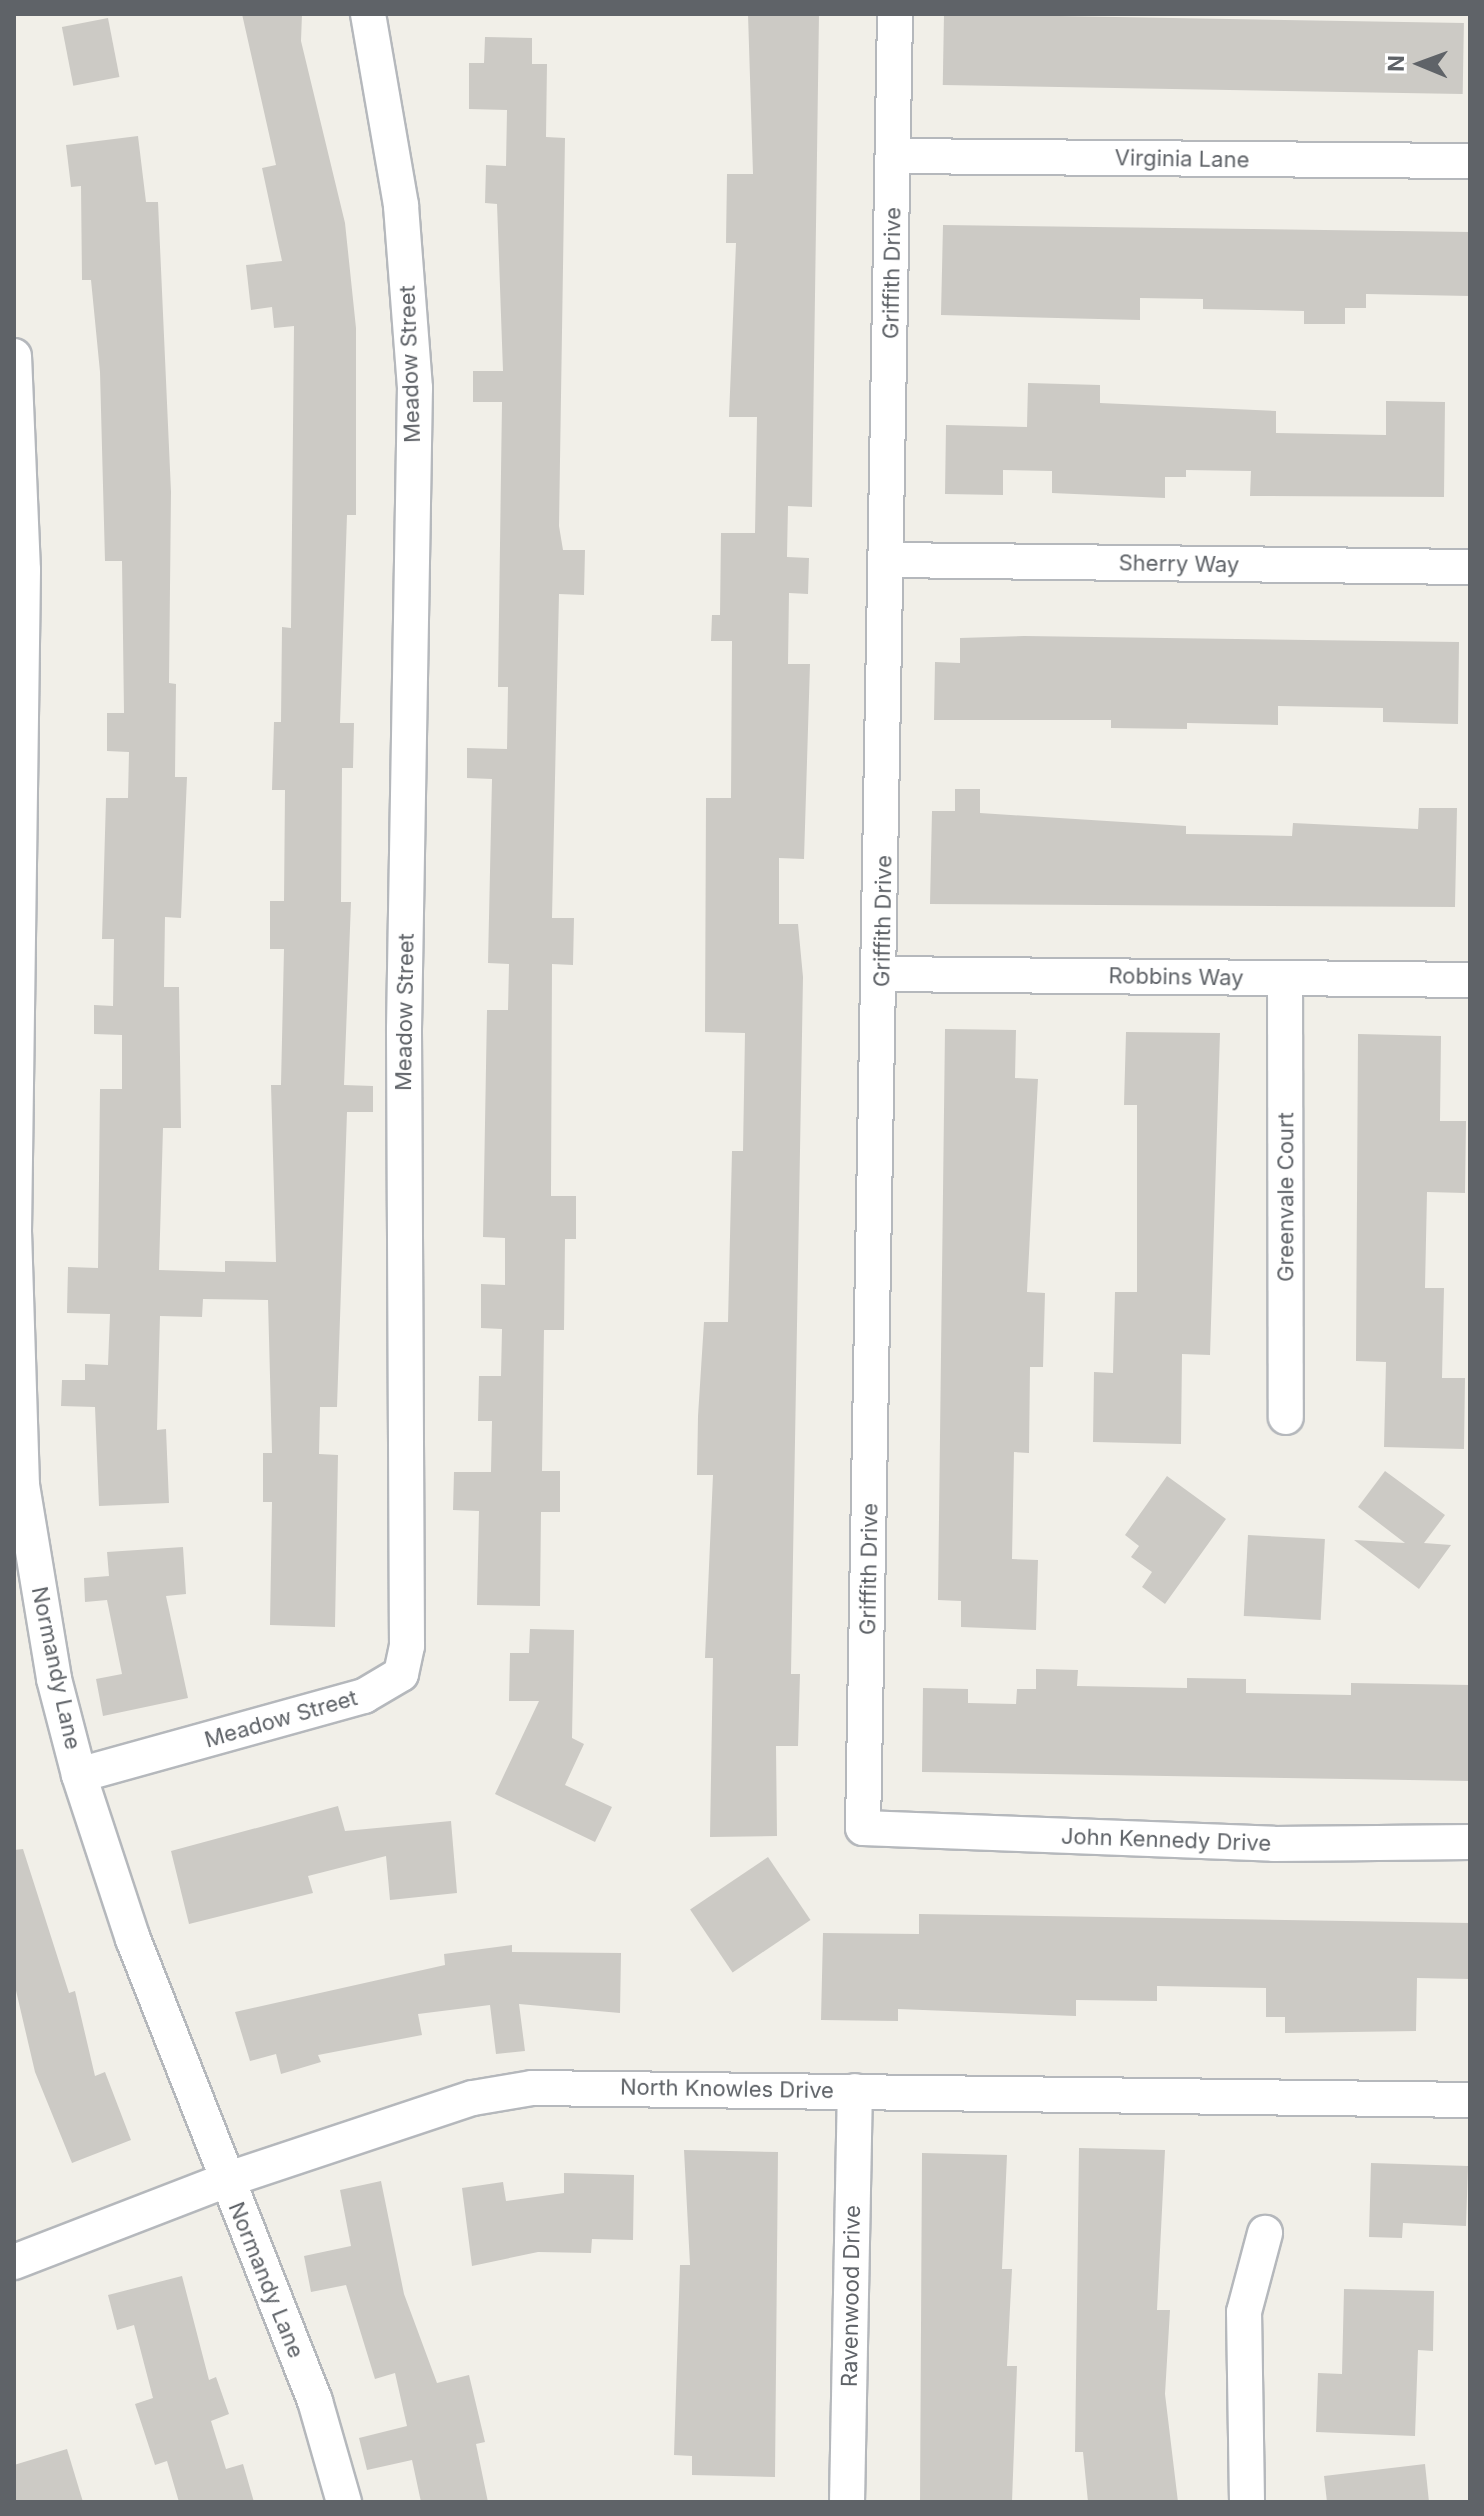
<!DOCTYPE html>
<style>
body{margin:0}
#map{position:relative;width:1484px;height:2516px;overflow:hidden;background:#f1efe8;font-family:Inter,sans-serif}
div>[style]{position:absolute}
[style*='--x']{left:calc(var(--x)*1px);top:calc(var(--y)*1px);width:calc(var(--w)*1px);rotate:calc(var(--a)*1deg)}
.building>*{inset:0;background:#cccac5;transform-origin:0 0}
.roads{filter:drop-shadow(2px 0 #b5b8bc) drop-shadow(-2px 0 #b5b8bc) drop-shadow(0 2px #b5b8bc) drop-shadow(0 -2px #b5b8bc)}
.minor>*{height:34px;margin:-17px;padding:0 17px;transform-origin:17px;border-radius:17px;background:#fff}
span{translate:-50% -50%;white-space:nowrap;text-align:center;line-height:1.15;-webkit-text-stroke:6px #fff;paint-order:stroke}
.street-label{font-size:22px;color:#5f6368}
.frame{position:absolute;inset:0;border:16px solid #5f6368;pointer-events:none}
.north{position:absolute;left:1380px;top:24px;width:80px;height:80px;-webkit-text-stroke:6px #fff;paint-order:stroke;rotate:271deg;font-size:22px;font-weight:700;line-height:32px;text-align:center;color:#5f6368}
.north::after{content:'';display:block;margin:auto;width:28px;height:36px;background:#5f6368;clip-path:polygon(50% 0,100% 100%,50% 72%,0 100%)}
</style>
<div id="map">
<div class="building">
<i style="clip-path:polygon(242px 14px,302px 14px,301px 41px,345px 223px,356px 328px,356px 515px,347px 515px,340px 723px,354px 723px,353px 768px,342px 768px,341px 902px,351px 902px,344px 1085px,373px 1086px,373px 1112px,347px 1112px,337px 1407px,320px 1407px,319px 1454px,338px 1455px,335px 1627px,270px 1625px,272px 1502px,263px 1502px,263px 1453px,272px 1453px,268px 1300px,203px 1299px,202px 1317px,160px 1316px,157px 1430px,166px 1429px,169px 1503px,99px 1506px,95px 1407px,61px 1406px,62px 1380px,85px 1380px,85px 1364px,108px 1365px,110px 1314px,67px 1313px,68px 1267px,98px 1268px,100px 1089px,122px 1089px,122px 1035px,94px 1034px,94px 1005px,113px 1006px,114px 939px,102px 939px,106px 798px,128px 798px,129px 752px,107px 751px,107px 713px,124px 713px,122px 561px,105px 561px,100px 372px,91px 280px,82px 280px,81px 186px,71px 187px,66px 145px,138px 136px,146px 202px,158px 202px,171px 492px,169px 683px,176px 684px,175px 777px,187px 777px,181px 918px,165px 917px,164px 987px,179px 987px,181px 1128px,163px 1128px,159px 1270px,225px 1272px,225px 1261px,276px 1262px,271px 1085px,281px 1085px,284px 949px,270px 949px,270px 901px,284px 901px,285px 790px,272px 790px,274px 722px,281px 722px,282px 627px,291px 628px,294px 326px,274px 328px,272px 307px,251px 310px,246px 265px,282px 261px,262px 168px,276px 165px)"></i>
<i style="clip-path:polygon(748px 14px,819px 14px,812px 507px,788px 506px,787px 557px,809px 558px,808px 594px,789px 593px,788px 664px,810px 664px,804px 859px,779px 858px,779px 924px,798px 924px,803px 977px,791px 1674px,800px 1674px,798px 1746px,776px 1746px,777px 1836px,710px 1837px,713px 1658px,705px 1658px,713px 1475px,697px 1475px,698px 1416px,704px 1322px,728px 1322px,732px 1151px,743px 1151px,745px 1033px,705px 1032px,706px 798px,731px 798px,732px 641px,711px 641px,712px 615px,720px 615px,721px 533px,755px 533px,757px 417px,729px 417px,736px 243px,726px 243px,727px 174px,753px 174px)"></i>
<i style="left:944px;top:14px;width:520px;height:71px;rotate:1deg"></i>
<i style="left:108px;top:18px;width:60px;height:47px;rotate:79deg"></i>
<i style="clip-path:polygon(485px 37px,532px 38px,532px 64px,547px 64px,546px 137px,565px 138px,559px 526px,563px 550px,585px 550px,584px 595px,559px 594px,552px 918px,574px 918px,573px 965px,552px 964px,551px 1196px,576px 1196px,576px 1239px,565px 1239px,564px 1330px,544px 1330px,542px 1471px,560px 1471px,560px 1512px,541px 1512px,540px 1606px,477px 1605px,479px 1511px,453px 1510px,454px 1472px,491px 1472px,492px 1421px,478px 1421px,479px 1376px,501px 1376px,502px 1329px,481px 1328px,481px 1284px,505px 1285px,505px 1238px,483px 1237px,487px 1010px,508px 1010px,509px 964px,488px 963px,492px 779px,467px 778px,467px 748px,507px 749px,508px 687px,498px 687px,502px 402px,473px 402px,473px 371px,503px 371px,497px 204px,485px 203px,486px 165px,506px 166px,507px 110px,469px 109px,469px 63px,484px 63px)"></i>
<i style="clip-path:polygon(943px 225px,1470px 232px,1470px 296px,1366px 294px,1366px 308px,1345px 308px,1345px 324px,1304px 324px,1304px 311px,1203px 309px,1203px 299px,1140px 298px,1140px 320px,941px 315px)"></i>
<i style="clip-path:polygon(1028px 383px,1100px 385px,1100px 403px,1276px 411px,1276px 433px,1386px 435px,1386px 401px,1445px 402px,1444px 497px,1250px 496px,1251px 471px,1186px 470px,1186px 477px,1165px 477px,1165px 498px,1052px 493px,1052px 471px,1003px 470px,1003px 495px,945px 494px,946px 425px,1027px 427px)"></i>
<i style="clip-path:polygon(1024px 636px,1459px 642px,1458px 724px,1383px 722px,1383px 708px,1278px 706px,1278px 725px,1187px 723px,1187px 729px,1111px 728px,1111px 720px,934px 720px,935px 662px,960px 663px,960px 638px)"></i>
<i style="clip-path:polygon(955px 789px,980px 789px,980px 813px,1186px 826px,1186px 834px,1292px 836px,1293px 823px,1418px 829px,1419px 808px,1457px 808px,1455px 907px,930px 904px,932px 811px,955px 811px)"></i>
<i style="clip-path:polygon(945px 1029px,1016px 1030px,1015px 1078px,1038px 1079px,1027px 1292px,1045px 1293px,1043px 1367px,1030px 1367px,1029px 1453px,1014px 1452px,1012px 1559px,1038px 1560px,1036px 1630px,961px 1627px,961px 1601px,938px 1600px)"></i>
<i style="clip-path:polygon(1126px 1032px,1220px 1033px,1210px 1355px,1182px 1354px,1181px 1444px,1093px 1442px,1094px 1372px,1113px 1373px,1115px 1292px,1137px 1292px,1137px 1105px,1124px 1105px)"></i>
<i style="clip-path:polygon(1358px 1034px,1441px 1036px,1440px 1121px,1466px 1121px,1465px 1193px,1427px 1192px,1425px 1288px,1444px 1288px,1442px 1378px,1465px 1378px,1464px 1449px,1384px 1447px,1386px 1362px,1356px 1361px)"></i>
<i style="clip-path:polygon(1385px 1471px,1445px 1515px,1424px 1543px,1451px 1545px,1419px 1589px,1354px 1540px,1405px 1543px,1358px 1507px)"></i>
<i style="clip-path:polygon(1167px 1476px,1226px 1519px,1165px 1604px,1142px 1587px,1152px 1572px,1131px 1557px,1139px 1546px,1125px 1535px)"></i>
<i style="left:1248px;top:1535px;width:77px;height:81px;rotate:3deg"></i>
<i style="clip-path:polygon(183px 1547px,186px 1594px,166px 1596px,188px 1698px,103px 1716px,96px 1679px,122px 1674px,107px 1600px,85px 1602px,84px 1578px,109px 1576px,107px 1552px)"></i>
<i style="clip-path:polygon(530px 1629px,574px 1630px,572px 1738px,584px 1744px,565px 1785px,612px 1807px,595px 1842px,495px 1794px,539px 1701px,509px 1701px,510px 1653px,529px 1653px)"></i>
<i style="clip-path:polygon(1036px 1669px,1078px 1670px,1077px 1686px,1187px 1688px,1187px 1678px,1246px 1679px,1246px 1693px,1351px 1695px,1351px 1683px,1470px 1685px,1470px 1781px,922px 1772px,923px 1688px,968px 1689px,968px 1703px,1016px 1704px,1017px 1689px,1036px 1689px)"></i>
<i style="clip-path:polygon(338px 1806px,345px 1831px,451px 1821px,457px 1893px,390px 1900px,386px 1856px,308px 1876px,313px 1893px,189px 1924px,171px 1851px)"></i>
<i style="clip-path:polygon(23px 1849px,69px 1993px,75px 1991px,95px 2076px,105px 2072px,131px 2140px,72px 2163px,35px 2072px,14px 1982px,14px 1850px)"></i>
<i style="left:768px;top:1857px;width:76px;height:94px;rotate:56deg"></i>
<i style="clip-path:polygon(919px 1914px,1470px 1923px,1470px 1979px,1417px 1978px,1416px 2031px,1285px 2033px,1285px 2017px,1266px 2017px,1266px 1988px,1157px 1986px,1157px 2001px,1076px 2000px,1076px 2016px,898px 2009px,898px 2021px,821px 2020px,823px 1933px,919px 1934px)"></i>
<i style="clip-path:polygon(512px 1945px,512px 1952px,621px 1953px,620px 2013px,519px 2004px,525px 2051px,496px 2054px,490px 2005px,418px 2014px,422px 2035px,318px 2055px,321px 2062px,281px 2074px,276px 2054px,250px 2061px,235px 2012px,445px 1965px,444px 1954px)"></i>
<i style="clip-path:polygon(1079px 2148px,1165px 2150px,1157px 2310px,1170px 2310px,1165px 2394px,1178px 2502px,1088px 2502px,1083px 2452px,1075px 2452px)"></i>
<i style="clip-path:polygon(684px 2150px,778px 2152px,775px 2477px,692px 2475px,692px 2456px,674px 2455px,680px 2265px,690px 2265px)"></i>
<i style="clip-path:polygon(922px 2153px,1007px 2155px,1002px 2269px,1012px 2269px,1007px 2366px,1017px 2366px,1012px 2502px,920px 2502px)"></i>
<i style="clip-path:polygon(1371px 2163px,1468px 2166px,1466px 2226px,1403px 2223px,1402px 2238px,1369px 2237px)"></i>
<i style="clip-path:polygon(564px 2173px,634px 2175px,633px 2240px,592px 2239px,591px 2253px,538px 2252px,472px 2266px,462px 2188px,503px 2182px,506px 2201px,564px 2193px)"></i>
<i style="clip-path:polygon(381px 2181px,404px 2294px,437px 2383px,469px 2375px,485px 2442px,476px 2444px,488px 2502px,421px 2502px,412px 2460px,367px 2470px,359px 2438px,407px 2426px,395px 2373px,375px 2379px,346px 2285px,311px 2292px,304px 2256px,351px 2246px,340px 2190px)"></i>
<i style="clip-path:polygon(182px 2276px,209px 2380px,216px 2377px,229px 2414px,211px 2421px,226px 2469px,243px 2464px,254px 2502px,179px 2502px,167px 2461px,155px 2465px,135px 2404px,153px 2398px,134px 2325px,117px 2330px,108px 2295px)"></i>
<i style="clip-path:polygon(1344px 2289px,1434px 2291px,1433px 2351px,1418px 2350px,1415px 2436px,1316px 2432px,1318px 2373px,1342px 2374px)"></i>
<i style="clip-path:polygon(67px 2449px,83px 2502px,14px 2502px,14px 2465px)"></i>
<i style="clip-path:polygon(1425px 2464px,1429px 2502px,1327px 2502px,1324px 2476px)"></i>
</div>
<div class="roads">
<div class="minor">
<i style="--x:895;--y:14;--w:1814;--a:91.01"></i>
<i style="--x:863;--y:1828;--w:411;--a:2.2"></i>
<i style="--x:1274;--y:1844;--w:196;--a:-0.6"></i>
<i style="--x:893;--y:156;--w:577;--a:0.5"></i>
<i style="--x:14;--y:356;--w:214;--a:87.6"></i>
<i style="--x:23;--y:570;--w:661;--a:90.78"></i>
<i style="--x:14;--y:1231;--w:254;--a:88.2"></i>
<i style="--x:22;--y:1485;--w:197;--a:80.6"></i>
<i style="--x:54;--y:1679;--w:99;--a:75.4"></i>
<i style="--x:79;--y:1775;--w:173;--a:71.8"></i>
<i style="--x:133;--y:1939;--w:497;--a:68.5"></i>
<i style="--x:315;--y:2401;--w:105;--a:74"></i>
<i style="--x:888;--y:560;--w:582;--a:0.69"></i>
<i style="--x:882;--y:974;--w:588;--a:0.58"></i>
<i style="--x:1285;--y:978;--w:439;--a:89.9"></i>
<i style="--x:79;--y:1775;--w:296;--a:-15.5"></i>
<i style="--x:364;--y:1696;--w:43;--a:-30.7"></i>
<i style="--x:401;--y:1674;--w:29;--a:-78"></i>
<i style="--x:407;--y:1646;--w:617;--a:-90.28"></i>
<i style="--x:404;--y:1029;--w:641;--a:-89.02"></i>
<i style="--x:415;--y:388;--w:184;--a:-94.4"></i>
<i style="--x:401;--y:205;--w:194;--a:-99.8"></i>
<i style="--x:14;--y:2262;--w:227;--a:-21.1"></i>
<i style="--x:226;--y:2180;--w:260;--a:-18.4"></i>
<i style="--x:473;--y:2098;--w:60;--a:-9.6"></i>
<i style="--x:532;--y:2088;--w:938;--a:0.73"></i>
<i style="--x:847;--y:2502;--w:411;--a:-88.9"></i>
<i style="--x:1247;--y:2502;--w:190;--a:-90.9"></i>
<i style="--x:1244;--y:2312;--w:82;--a:-75.1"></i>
</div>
</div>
<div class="street-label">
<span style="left:1182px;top:159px;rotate:1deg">Virginia Lane</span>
<span style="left:892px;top:273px;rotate:-89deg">Griffith Drive</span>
<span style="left:410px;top:364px;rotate:-92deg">Meadow Street</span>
<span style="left:1179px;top:564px;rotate:1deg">Sherry Way</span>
<span style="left:883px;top:921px;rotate:-89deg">Griffith Drive</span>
<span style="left:1176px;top:977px;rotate:1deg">Robbins Way</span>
<span style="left:405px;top:1012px;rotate:-89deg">Meadow Street</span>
<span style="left:1286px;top:1197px;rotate:-90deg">Greenvale Court</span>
<span style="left:869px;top:1569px;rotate:-89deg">Griffith Drive</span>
<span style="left:56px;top:1668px;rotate:78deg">Normandy Lane</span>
<span style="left:281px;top:1719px;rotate:-16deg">Meadow Street</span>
<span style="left:1166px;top:1840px;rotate:2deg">John Kennedy Drive</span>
<span style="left:727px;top:2089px;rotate:1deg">North Knowles Drive</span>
<span style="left:266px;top:2280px;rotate:68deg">Normandy Lane</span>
<span style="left:851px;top:2296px;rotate:-89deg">Ravenwood Drive</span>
</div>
<div class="frame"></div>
<div class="north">N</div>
</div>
